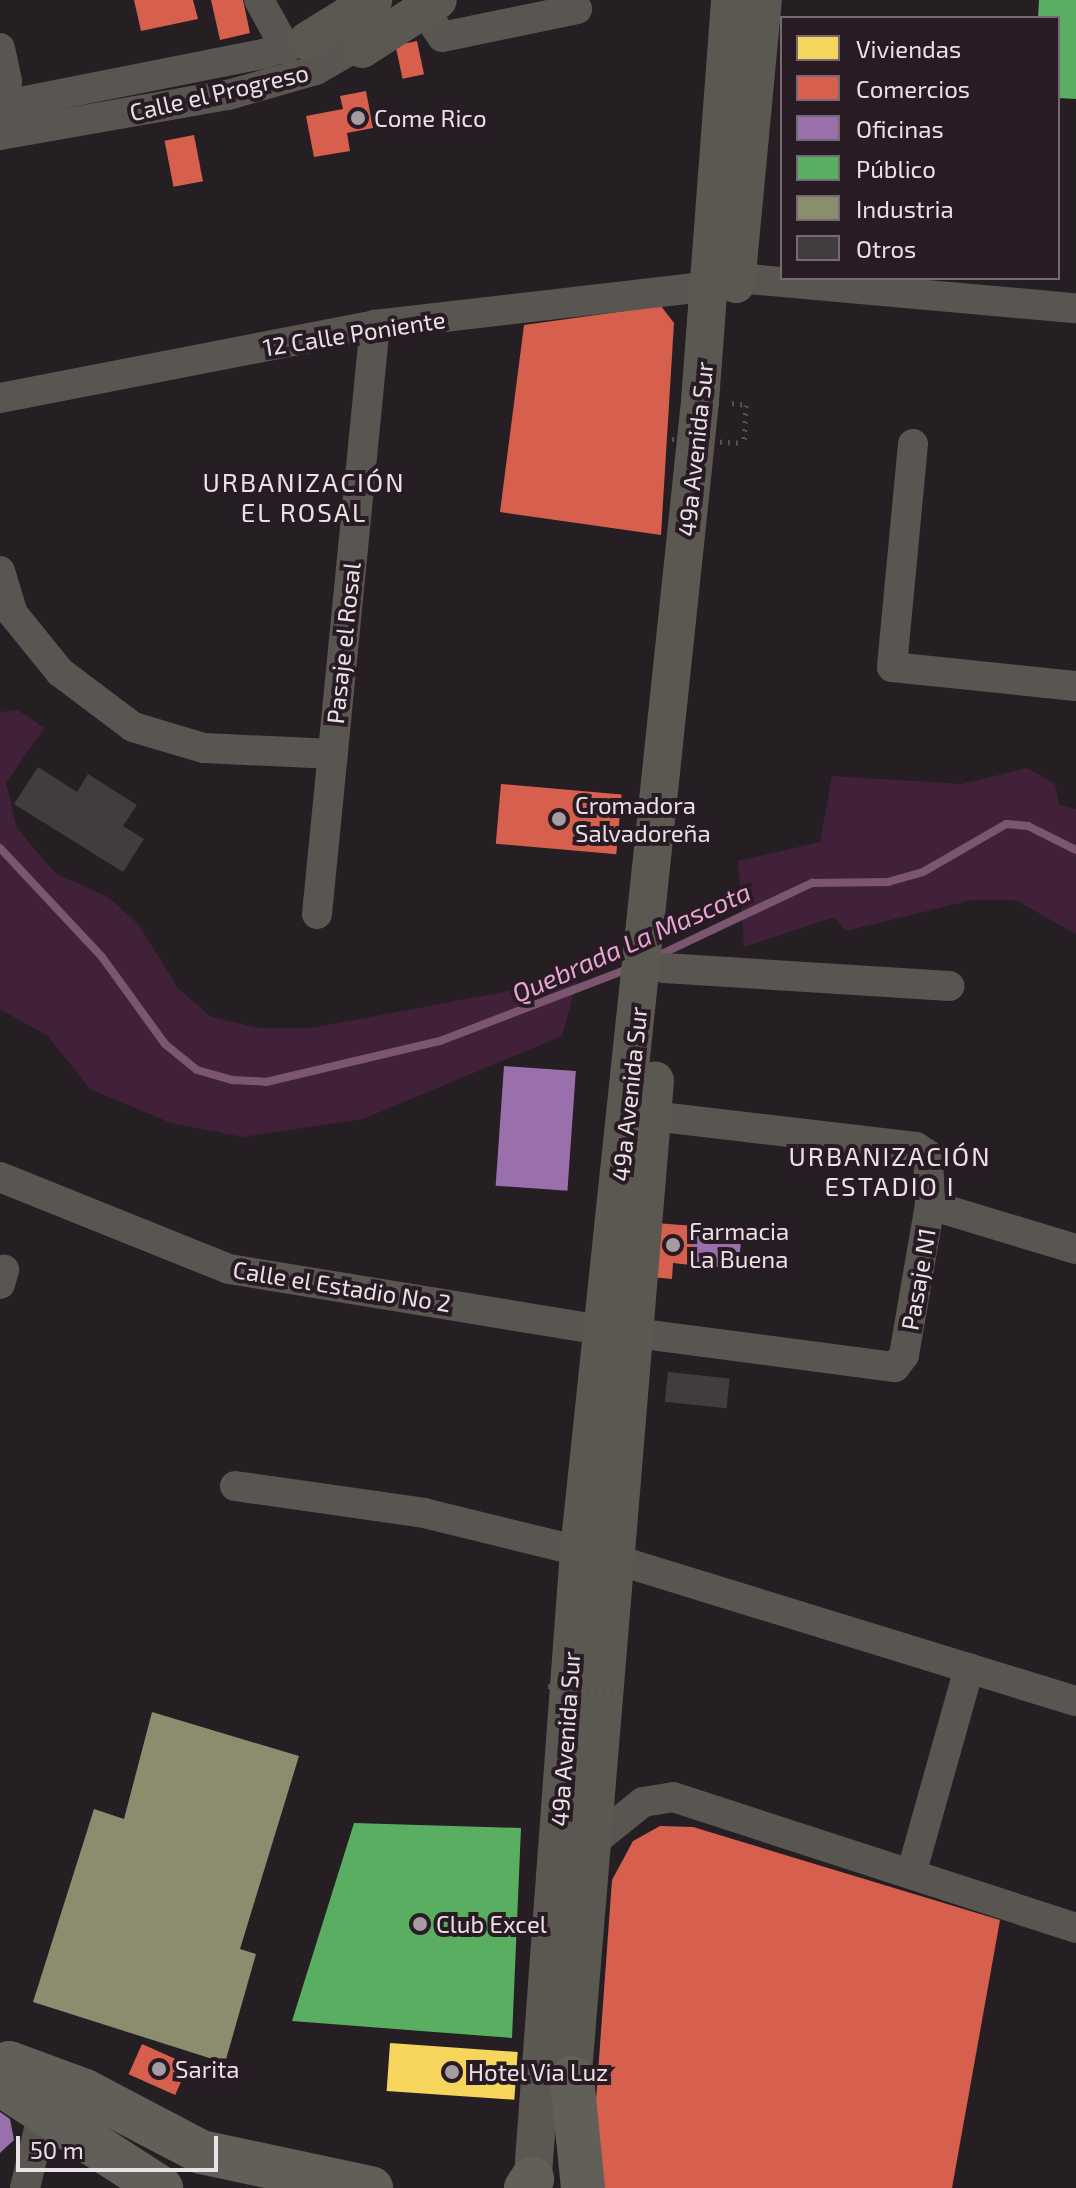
<!DOCTYPE html>
<meta charset="utf-8">
<style>
body{margin:0}
#map{position:relative;width:1076px;height:2188px;overflow:hidden;background:#251e23;font-family:"Exo 2",sans-serif}
div>[style]{position:absolute}
[style*='--x']{left:calc(var(--x)*1px);top:calc(var(--y)*1px);width:calc(var(--w)*1px);rotate:calc(var(--a)*1deg)}
.green>*{inset:0;background:#412139}
.homes>*{inset:0;background:#f6d55c;transform-origin:0 0}
.shops>*{inset:0;background:#d6604d;transform-origin:0 0}
.offices>*{inset:0;background:#9970ab;transform-origin:0 0}
.public>*{inset:0;background:#5aae61}
.industry>*{inset:0;background:#8c8c6e}
.stream>*{height:8px;margin:-4px;padding:0 4px;transform-origin:4px;border-radius:4px;background:#7c5570}
.building>*{inset:0;background:#413c40;transform-origin:0 0}
.path>*{height:5px;margin-top:-2.5px;transform-origin:0;background:repeating-linear-gradient(90deg,#555350 0 2px,transparent 0 8px)}
.minor>*{height:30px;margin:-15px;padding:0 15px;transform-origin:15px;border-radius:15px;background:#595651}
.major>*{height:38px;margin:-19px;padding:0 19px;transform-origin:19px;border-radius:19px;background:#5b5852}
.highway>*{height:44px;margin:-22px;padding:0 22px;transform-origin:22px;border-radius:22px;background:#615f57}
.path-bridge>*{height:5px;margin-top:-2.5px;transform-origin:0;background:repeating-linear-gradient(90deg,#555350 0 2px,transparent 0 8px)}
.dots>*{width:22px;height:22px;translate:-50% -50%;box-sizing:border-box;border:4px solid #281b24;border-radius:50%}
span{translate:-50% -50%;white-space:nowrap;text-align:center;line-height:1.15;-webkit-text-stroke:8px #281b24;paint-order:stroke}
.street-label{font-size:24px;color:#eae1e6}
.poi-label{font-size:24px;color:#eae1e6}
.left{translate:0 -50%;text-align:left}
.neighbourhood-label{font-size:26px;color:#eae1e6;letter-spacing:2px}
.water-label{font-size:26px;color:#e9a5d4;font-style:italic}
.legend{position:absolute;left:780px;top:16px;width:280px;height:264px;box-sizing:border-box;background:#281b24;border:2px solid #766a72;margin:0;padding:10px 14px;list-style:none;font-size:24px;color:#eae1e6}
.legend li{display:flex;align-items:center;gap:16px;height:40px}
.legend b{width:40px;border:2px solid #766a72}
.scale{position:absolute;left:16px;top:2136px;width:202px;height:36px;box-sizing:border-box;border:4px solid #eae1e6;border-top:0;padding-left:10px;font-size:24px;line-height:28px;white-space:nowrap;color:#eae1e6;-webkit-text-stroke:6px #281b24;paint-order:stroke}
</style>
<div id="map">
<div class="green">
<i style="clip-path:polygon(18px 710px,44px 728px,6px 783px,17px 828px,55px 873px,108px 897px,138px 924px,178px 988px,211px 1017px,259px 1028px,312px 1028px,578px 978px,562px 1036px,363px 1119px,243px 1137px,171px 1123px,90px 1089px,48px 1036px,0 1009px,0 712px)"></i>
<i style="clip-path:polygon(1027px 768px,1055px 784px,1059px 805px,1076px 809px,1076px 934px,1015px 900px,972px 900px,846px 931px,834px 917px,744px 947px,738px 861px,820px 842px,832px 776px,962px 784px)"></i>
</div>
<div class="homes">
<i style="left:390px;top:2043px;width:128px;height:48px;rotate:4deg"></i>
</div>
<div class="shops">
<i style="clip-path:polygon(134px 0,193px 0,198px 19px,141px 31px)"></i>
<i style="clip-path:polygon(211px 0,243px 0,250px 33px,220px 40px)"></i>
<i style="left:417px;top:41px;width:34px;height:22px;rotate:78deg"></i>
<i style="clip-path:polygon(366px 91px,373px 128px,347px 133px,350px 151px,314px 157px,306px 116px,343px 109px,340px 96px)"></i>
<i style="left:194px;top:135px;width:47px;height:30px;rotate:79deg"></i>
<i style="clip-path:polygon(661px 306px,674px 323px,661px 535px,500px 512px,524px 325px)"></i>
<i style="left:501px;top:784px;width:121px;height:60px;rotate:5deg"></i>
<i style="clip-path:polygon(656px 1223px,694px 1226px,691px 1265px,673px 1263px,672px 1279px,651px 1277px)"></i>
<i style="clip-path:polygon(660px 1826px,693px 1827px,1000px 1920px,952px 2188px,598px 2188px,591px 2169px,612px 1880px,633px 1841px)"></i>
<i style="left:142px;top:2044px;width:51px;height:33px;rotate:24deg"></i>
</div>
<div class="offices">
<i style="left:504px;top:1066px;width:72px;height:120px;rotate:4deg"></i>
<i style="left:694px;top:1226px;width:48px;height:39px;rotate:5deg"></i>
<i style="clip-path:polygon(0 2112px,10px 2119px,14px 2140px,0 2153px)"></i>
</div>
<div class="public">
<i style="clip-path:polygon(1039px 0,1076px 0,1076px 99px,1058px 98px,1058px 18px,1038px 18px)"></i>
<i style="clip-path:polygon(354px 1823px,521px 1828px,512px 2038px,292px 2021px)"></i>
</div>
<div class="industry">
<i style="clip-path:polygon(152px 1712px,299px 1756px,240px 1949px,256px 1954px,225px 2063px,33px 2002px,94px 1809px,124px 1819px)"></i>
</div>
<div class="stream">
<i style="--x:0;--y:848;--w:149;--a:46.9"></i>
<i style="--x:102;--y:957;--w:107;--a:54.1"></i>
<i style="--x:165;--y:1044;--w:41;--a:39.1"></i>
<i style="--x:197;--y:1070;--w:37;--a:16"></i>
<i style="--x:233;--y:1080;--w:33;--a:3"></i>
<i style="--x:266;--y:1082;--w:179;--a:-13.3"></i>
<i style="--x:440;--y:1041;--w:204;--a:-21"></i>
<i style="--x:653;--y:958;--w:176;--a:-25.3"></i>
<i style="--x:812;--y:883;--w:76;--a:-0.8"></i>
<i style="--x:888;--y:882;--w:36;--a:-16"></i>
<i style="--x:923;--y:872;--w:96;--a:-30"></i>
<i style="--x:1006;--y:824;--w:22;--a:5"></i>
<i style="--x:1028;--y:826;--w:54;--a:26.6"></i>
</div>
<div class="building">
<i style="clip-path:polygon(38px 767px,77px 792px,88px 774px,137px 805px,123px 826px,144px 839px,123px 872px,14px 804px)"></i>
<i style="left:668px;top:1372px;width:62px;height:30px;rotate:6deg"></i>
</div>
<div class="path">
<i style="--x:732;--y:403;--w:14;--a:8"></i>
<i style="--x:746;--y:405;--w:38;--a:93"></i>
</div>
<div class="minor">
<i style="--x:259;--y:0;--w:56;--a:61.1"></i>
<i style="--x:424;--y:10;--w:32;--a:56"></i>
<i style="--x:442;--y:37;--w:138;--a:-11.7"></i>
<i style="--x:0;--y:48;--w:34;--a:78"></i>
<i style="--x:7;--y:81;--w:41;--a:98.3"></i>
<i style="--x:0;--y:106;--w:268;--a:-11.2"></i>
<i style="--x:263;--y:54;--w:66;--a:-17.6"></i>
<i style="--x:0;--y:135;--w:231;--a:-10"></i>
<i style="--x:228;--y:95;--w:91;--a:-15.9"></i>
<i style="--x:316;--y:70;--w:69;--a:-30.3"></i>
<i style="--x:737;--y:278;--w:340;--a:5.1"></i>
<i style="--x:0;--y:398;--w:382;--a:-11"></i>
<i style="--x:375;--y:325;--w:337;--a:-6.6"></i>
<i style="--x:913;--y:444;--w:224;--a:95.4"></i>
<i style="--x:892;--y:667;--w:185;--a:5.9"></i>
<i style="--x:0;--y:571;--w:45;--a:73.2"></i>
<i style="--x:13;--y:614;--w:75;--a:51"></i>
<i style="--x:60;--y:672;--w:91;--a:37"></i>
<i style="--x:133;--y:727;--w:74;--a:16.5"></i>
<i style="--x:204;--y:748;--w:129;--a:2.7"></i>
<i style="--x:317;--y:914;--w:592;--a:-84.38"></i>
<i style="--x:664;--y:968;--w:286;--a:3.6"></i>
<i style="--x:0;--y:1177;--w:247;--a:21.9"></i>
<i style="--x:229;--y:1269;--w:379;--a:9.3"></i>
<i style="--x:930;--y:1205;--w:152;--a:16.8"></i>
<i style="--x:0;--y:1284;--w:15;--a:-74"></i>
<i style="--x:635;--y:1333;--w:262;--a:7.5"></i>
<i style="--x:895;--y:1367;--w:15;--a:-53"></i>
<i style="--x:904;--y:1355;--w:152;--a:-80.2"></i>
<i style="--x:930;--y:1205;--w:50;--a:-92.3"></i>
<i style="--x:928;--y:1155;--w:14;--a:-146"></i>
<i style="--x:916;--y:1147;--w:265;--a:-173.3"></i>
<i style="--x:235;--y:1486;--w:191;--a:8.1"></i>
<i style="--x:424;--y:1513;--w:160;--a:13.8"></i>
<i style="--x:617;--y:1560;--w:480;--a:17.1"></i>
<i style="--x:592;--y:1843;--w:65;--a:-38.8"></i>
<i style="--x:643;--y:1802;--w:30;--a:-9"></i>
<i style="--x:673;--y:1797;--w:424;--a:18"></i>
<i style="--x:912;--y:1871;--w:211;--a:-74.3"></i>
<i style="--x:25;--y:2188;--w:78;--a:-76.7"></i>
</div>
<div class="major">
<i style="--x:307;--y:41;--w:78;--a:-31.8"></i>
<i style="--x:362;--y:49;--w:90;--a:-32.8"></i>
<i style="--x:736;--y:284;--w:285;--a:-84.6"></i>
<i style="--x:570;--y:2108;--w:1031;--a:-85.27"></i>
<i style="--x:532;--y:2188;--w:639;--a:-85.78"></i>
<i style="--x:579;--y:1551;--w:1156;--a:-83.99"></i>
<i style="--x:700;--y:401;--w:402;--a:-85.7"></i>
</div>
<div class="highway">
<i style="--x:9;--y:2063;--w:81;--a:20.2"></i>
<i style="--x:85;--y:2091;--w:131;--a:27.7"></i>
<i style="--x:201;--y:2152;--w:174;--a:12"></i>
<i style="--x:572;--y:2078;--w:111;--a:84.3"></i>
<i style="--x:0;--y:2084;--w:192;--a:32.9"></i>
<i style="--x:526;--y:2188;--w:11;--a:-56"></i>
</div>
<div class="path-bridge">
<i style="--x:672;--y:439;--w:72;--a:3.2"></i>
<i style="--x:548;--y:1686;--w:80;--a:5"></i>
</div>
<div class="dots">
<i style="left:358px;top:118px;background:#a59da2"></i>
<i style="left:559px;top:819px;background:#a59da2"></i>
<i style="left:673px;top:1245px;background:#a59da2"></i>
<i style="left:420px;top:1924px;background:#a59da2"></i>
<i style="left:159px;top:2069px;background:#a59da2"></i>
<i style="left:452px;top:2072px;background:#a59da2"></i>
</div>
<div class="street-label">
<span style="left:219px;top:92px;rotate:-13deg">Calle el Progreso</span>
<span style="left:354px;top:333px;rotate:-9deg">12 Calle Poniente</span>
<span style="left:695px;top:449px;rotate:-84deg">49a Avenida Sur</span>
<span style="left:343px;top:643px;rotate:-84deg">Pasaje el Rosal</span>
<span style="left:629px;top:1094px;rotate:-84deg">49a Avenida Sur</span>
<span style="left:918px;top:1279px;rotate:-80deg">Pasaje N1</span>
<span style="left:342px;top:1286px;rotate:9deg">Calle el Estadio No 2</span>
<span style="left:565px;top:1739px;rotate:-86deg">49a Avenida Sur</span>
</div>
<div class="poi-label">
<span class="left" style="left:374px;top:118px">Come Rico</span>
<span class="left" style="left:575px;top:819px">Cromadora<br>Salvadoreña</span>
<span class="left" style="left:689px;top:1245px">Farmacia<br>La Buena</span>
<span class="left" style="left:436px;top:1924px">Club Excel</span>
<span class="left" style="left:175px;top:2069px">Sarita</span>
<span class="left" style="left:468px;top:2072px">Hotel Via Luz</span>
</div>
<div class="neighbourhood-label">
<span style="left:304px;top:497px">URBANIZACIÓN<br>EL ROSAL</span>
<span style="left:890px;top:1171px">URBANIZACIÓN<br>ESTADIO I</span>
</div>
<div class="water-label">
<span style="left:631px;top:942px;rotate:-24deg">Quebrada La Mascota</span>
</div>
<ul class="legend">
<li><b style="height:22px;background:#f6d55c"></b>Viviendas</li>
<li><b style="height:22px;background:#d6604d"></b>Comercios</li>
<li><b style="height:22px;background:#9970ab"></b>Oficinas</li>
<li><b style="height:22px;background:#5aae61"></b>Público</li>
<li><b style="height:22px;background:#8c8c6e"></b>Industria</li>
<li><b style="height:22px;background:#413c40"></b>Otros</li>
</ul>
<div class="scale">50 m</div>
</div>
